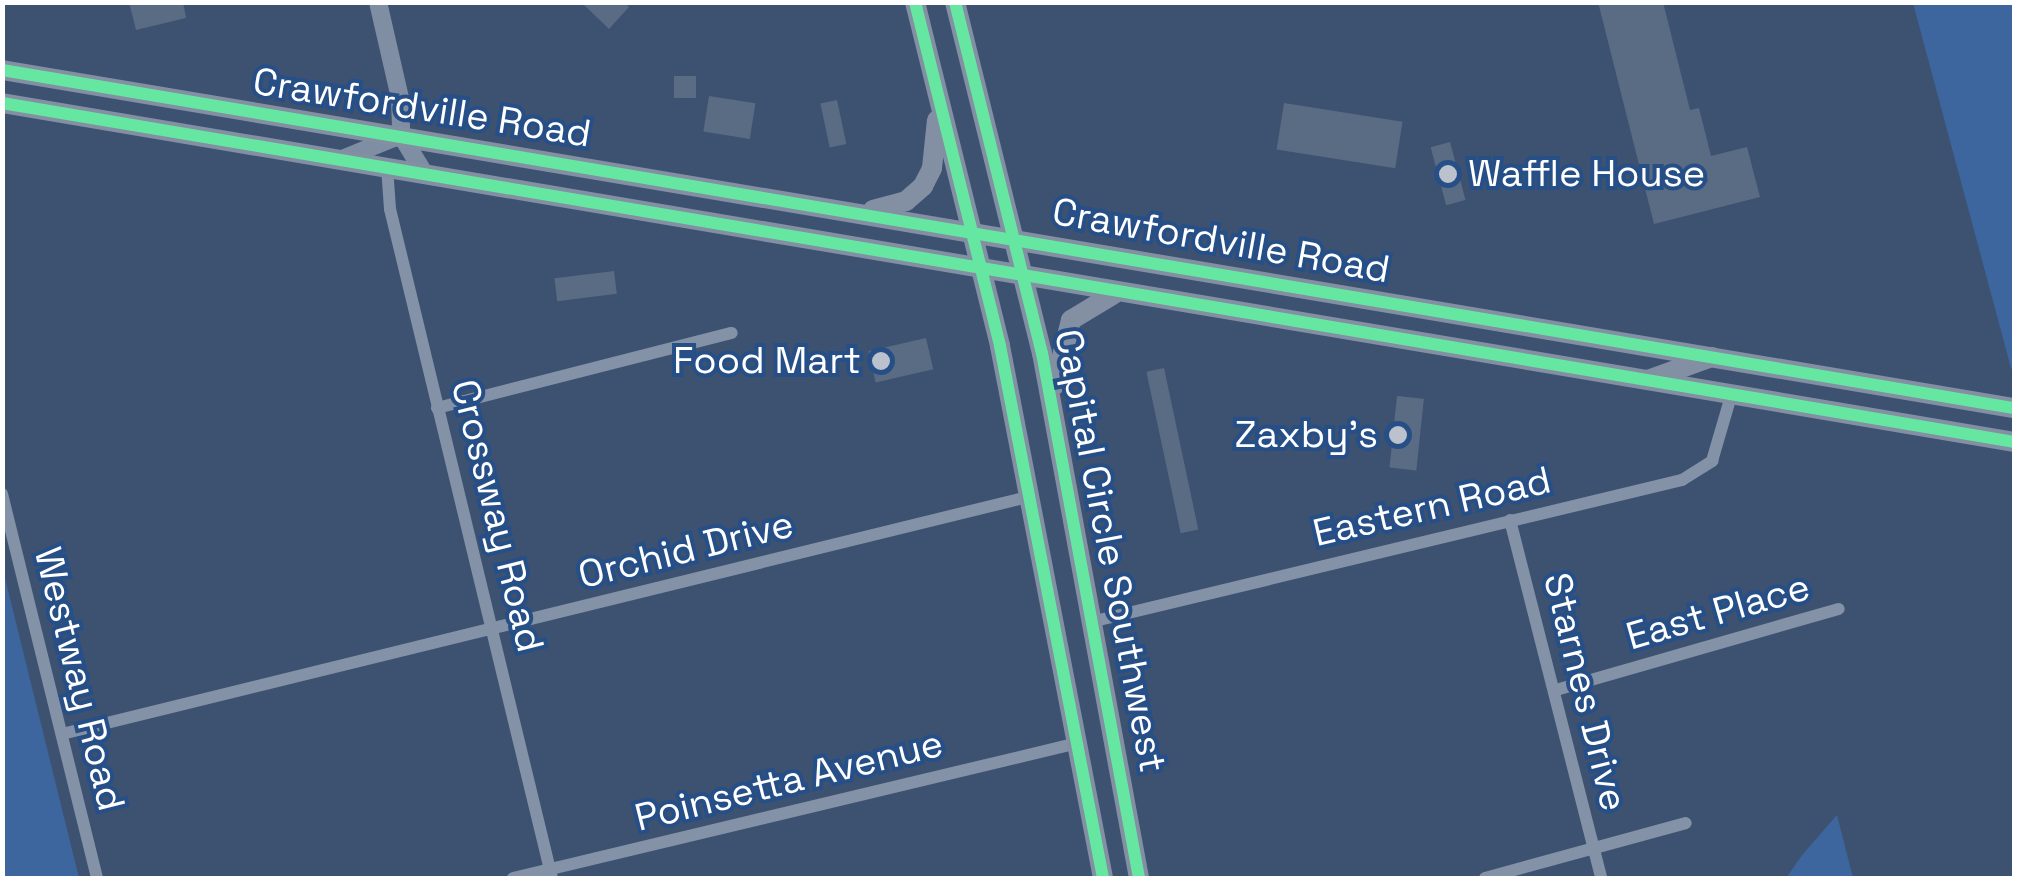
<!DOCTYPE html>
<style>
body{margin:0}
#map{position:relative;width:2017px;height:881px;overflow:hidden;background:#3d5271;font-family:"Space Grotesk",sans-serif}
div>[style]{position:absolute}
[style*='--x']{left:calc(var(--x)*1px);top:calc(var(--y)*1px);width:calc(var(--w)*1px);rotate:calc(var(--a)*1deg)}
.green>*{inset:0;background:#3c669d}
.building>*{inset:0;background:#5a6b84;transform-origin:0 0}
.street>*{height:12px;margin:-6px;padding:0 6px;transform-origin:6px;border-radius:6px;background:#8492a7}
.secondary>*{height:18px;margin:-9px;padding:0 9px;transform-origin:9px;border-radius:9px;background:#7f8ea2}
.primary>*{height:20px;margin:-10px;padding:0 10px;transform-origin:10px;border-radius:10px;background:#8390a4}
.cycleway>*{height:12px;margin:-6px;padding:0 6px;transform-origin:6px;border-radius:6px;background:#66e7a1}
.dots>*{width:28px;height:28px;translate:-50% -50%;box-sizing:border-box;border:5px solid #274f87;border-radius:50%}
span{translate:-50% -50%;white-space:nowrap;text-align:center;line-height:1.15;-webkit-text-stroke:8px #274f87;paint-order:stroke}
.street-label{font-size:38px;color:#fff}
.poi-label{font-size:38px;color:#fff}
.left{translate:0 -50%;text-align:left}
.right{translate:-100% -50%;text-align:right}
.frame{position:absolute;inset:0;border:5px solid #fff;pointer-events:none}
</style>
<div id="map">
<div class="green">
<i style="clip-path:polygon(1913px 3px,2014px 3px,2014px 373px,2011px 368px)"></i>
<i style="clip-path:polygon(3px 570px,79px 878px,3px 878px)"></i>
<i style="clip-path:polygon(1837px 815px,1853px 878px,1786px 878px,1803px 854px)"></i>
</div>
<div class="building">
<i style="clip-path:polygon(129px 2px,183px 2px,186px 18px,136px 30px)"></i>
<i style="clip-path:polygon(581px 2px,624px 2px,629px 7px,609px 29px)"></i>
<i style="clip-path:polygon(1598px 2px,1663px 2px,1690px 110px,1699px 108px,1711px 156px,1747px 147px,1760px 197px,1654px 224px)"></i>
<i style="left:674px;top:76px;width:22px;height:22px"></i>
<i style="left:709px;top:96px;width:47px;height:36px;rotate:9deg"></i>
<i style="left:837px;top:100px;width:45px;height:17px;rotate:78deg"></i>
<i style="left:1284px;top:103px;width:120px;height:47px;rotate:9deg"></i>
<i style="left:1450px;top:142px;width:60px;height:20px;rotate:75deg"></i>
<i style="left:614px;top:271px;width:23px;height:60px;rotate:83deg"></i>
<i style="left:926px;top:338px;width:32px;height:59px;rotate:77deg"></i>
<i style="left:1164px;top:368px;width:165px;height:18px;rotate:78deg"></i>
<i style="left:1397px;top:396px;width:27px;height:72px;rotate:6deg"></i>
</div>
<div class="street">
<i style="--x:387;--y:167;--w:42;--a:85.9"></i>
<i style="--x:390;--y:209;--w:688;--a:76.39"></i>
<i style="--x:437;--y:408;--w:304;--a:-14.3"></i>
<i style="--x:2;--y:494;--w:396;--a:76.1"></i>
<i style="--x:1510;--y:520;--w:369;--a:75.7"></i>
<i style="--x:1095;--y:621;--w:604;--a:-13.51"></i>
<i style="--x:1682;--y:480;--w:36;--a:-32"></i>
<i style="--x:1712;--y:461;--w:68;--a:-73.7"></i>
<i style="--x:1556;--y:690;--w:294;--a:-16"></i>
<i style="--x:62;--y:734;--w:999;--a:-13.79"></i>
<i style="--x:513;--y:878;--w:581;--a:-13.44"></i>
<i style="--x:1485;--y:878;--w:208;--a:-15.3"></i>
</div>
<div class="secondary">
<i style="--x:378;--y:2;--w:98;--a:77.1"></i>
<i style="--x:400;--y:98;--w:37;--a:88"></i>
<i style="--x:401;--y:135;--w:44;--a:58.8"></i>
<i style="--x:342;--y:159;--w:64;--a:-22.1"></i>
</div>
<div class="primary">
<i style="--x:915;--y:2;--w:354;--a:76.1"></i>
<i style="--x:1000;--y:346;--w:542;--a:79.04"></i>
<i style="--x:955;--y:2;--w:362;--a:76.1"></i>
<i style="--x:1042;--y:353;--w:534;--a:79.53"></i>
<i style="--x:2;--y:70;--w:2040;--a:9.54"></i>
<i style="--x:2;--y:103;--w:2040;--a:9.56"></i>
<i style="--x:873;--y:210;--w:34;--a:-15"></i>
<i style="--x:906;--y:201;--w:23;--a:-41"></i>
<i style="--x:923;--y:186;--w:20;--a:-63"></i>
<i style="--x:932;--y:168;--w:48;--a:-84.1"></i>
<i style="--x:1648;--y:380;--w:68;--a:-19.8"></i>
<i style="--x:1055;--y:385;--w:67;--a:-76.2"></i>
<i style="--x:1071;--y:320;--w:50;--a:-31.2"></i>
</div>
<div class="cycleway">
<i style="--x:915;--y:2;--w:354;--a:76.1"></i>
<i style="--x:1000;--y:346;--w:542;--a:79.04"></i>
<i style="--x:955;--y:2;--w:362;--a:76.1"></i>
<i style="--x:1042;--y:353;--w:534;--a:79.53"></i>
<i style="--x:2;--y:70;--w:2040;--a:9.54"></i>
<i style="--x:2;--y:103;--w:2040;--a:9.56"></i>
</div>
<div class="dots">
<i style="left:1448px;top:174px;background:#bbc2cd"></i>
<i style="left:881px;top:361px;background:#bbc2cd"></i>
<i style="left:1398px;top:435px;background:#bbc2cd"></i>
</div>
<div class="street-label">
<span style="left:422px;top:108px;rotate:9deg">Crawfordville Road</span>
<span style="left:1221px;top:241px;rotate:10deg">Crawfordville Road</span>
<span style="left:1432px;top:507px;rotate:-13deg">Eastern Road</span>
<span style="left:497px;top:516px;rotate:76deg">Crossway Road</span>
<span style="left:686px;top:550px;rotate:-14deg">Orchid Drive</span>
<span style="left:1110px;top:551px;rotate:79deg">Capital Circle Southwest</span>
<span style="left:1718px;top:612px;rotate:-16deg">East Place</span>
<span style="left:79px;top:679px;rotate:76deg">Westway Road</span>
<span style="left:1585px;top:692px;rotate:76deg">Starnes Drive</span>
<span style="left:789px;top:781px;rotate:-14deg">Poinsetta Avenue</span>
</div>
<div class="poi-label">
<span class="left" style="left:1468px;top:174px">Waffle House</span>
<span class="right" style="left:861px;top:361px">Food Mart</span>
<span class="right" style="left:1378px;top:435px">Zaxby's</span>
</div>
<div class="frame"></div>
</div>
